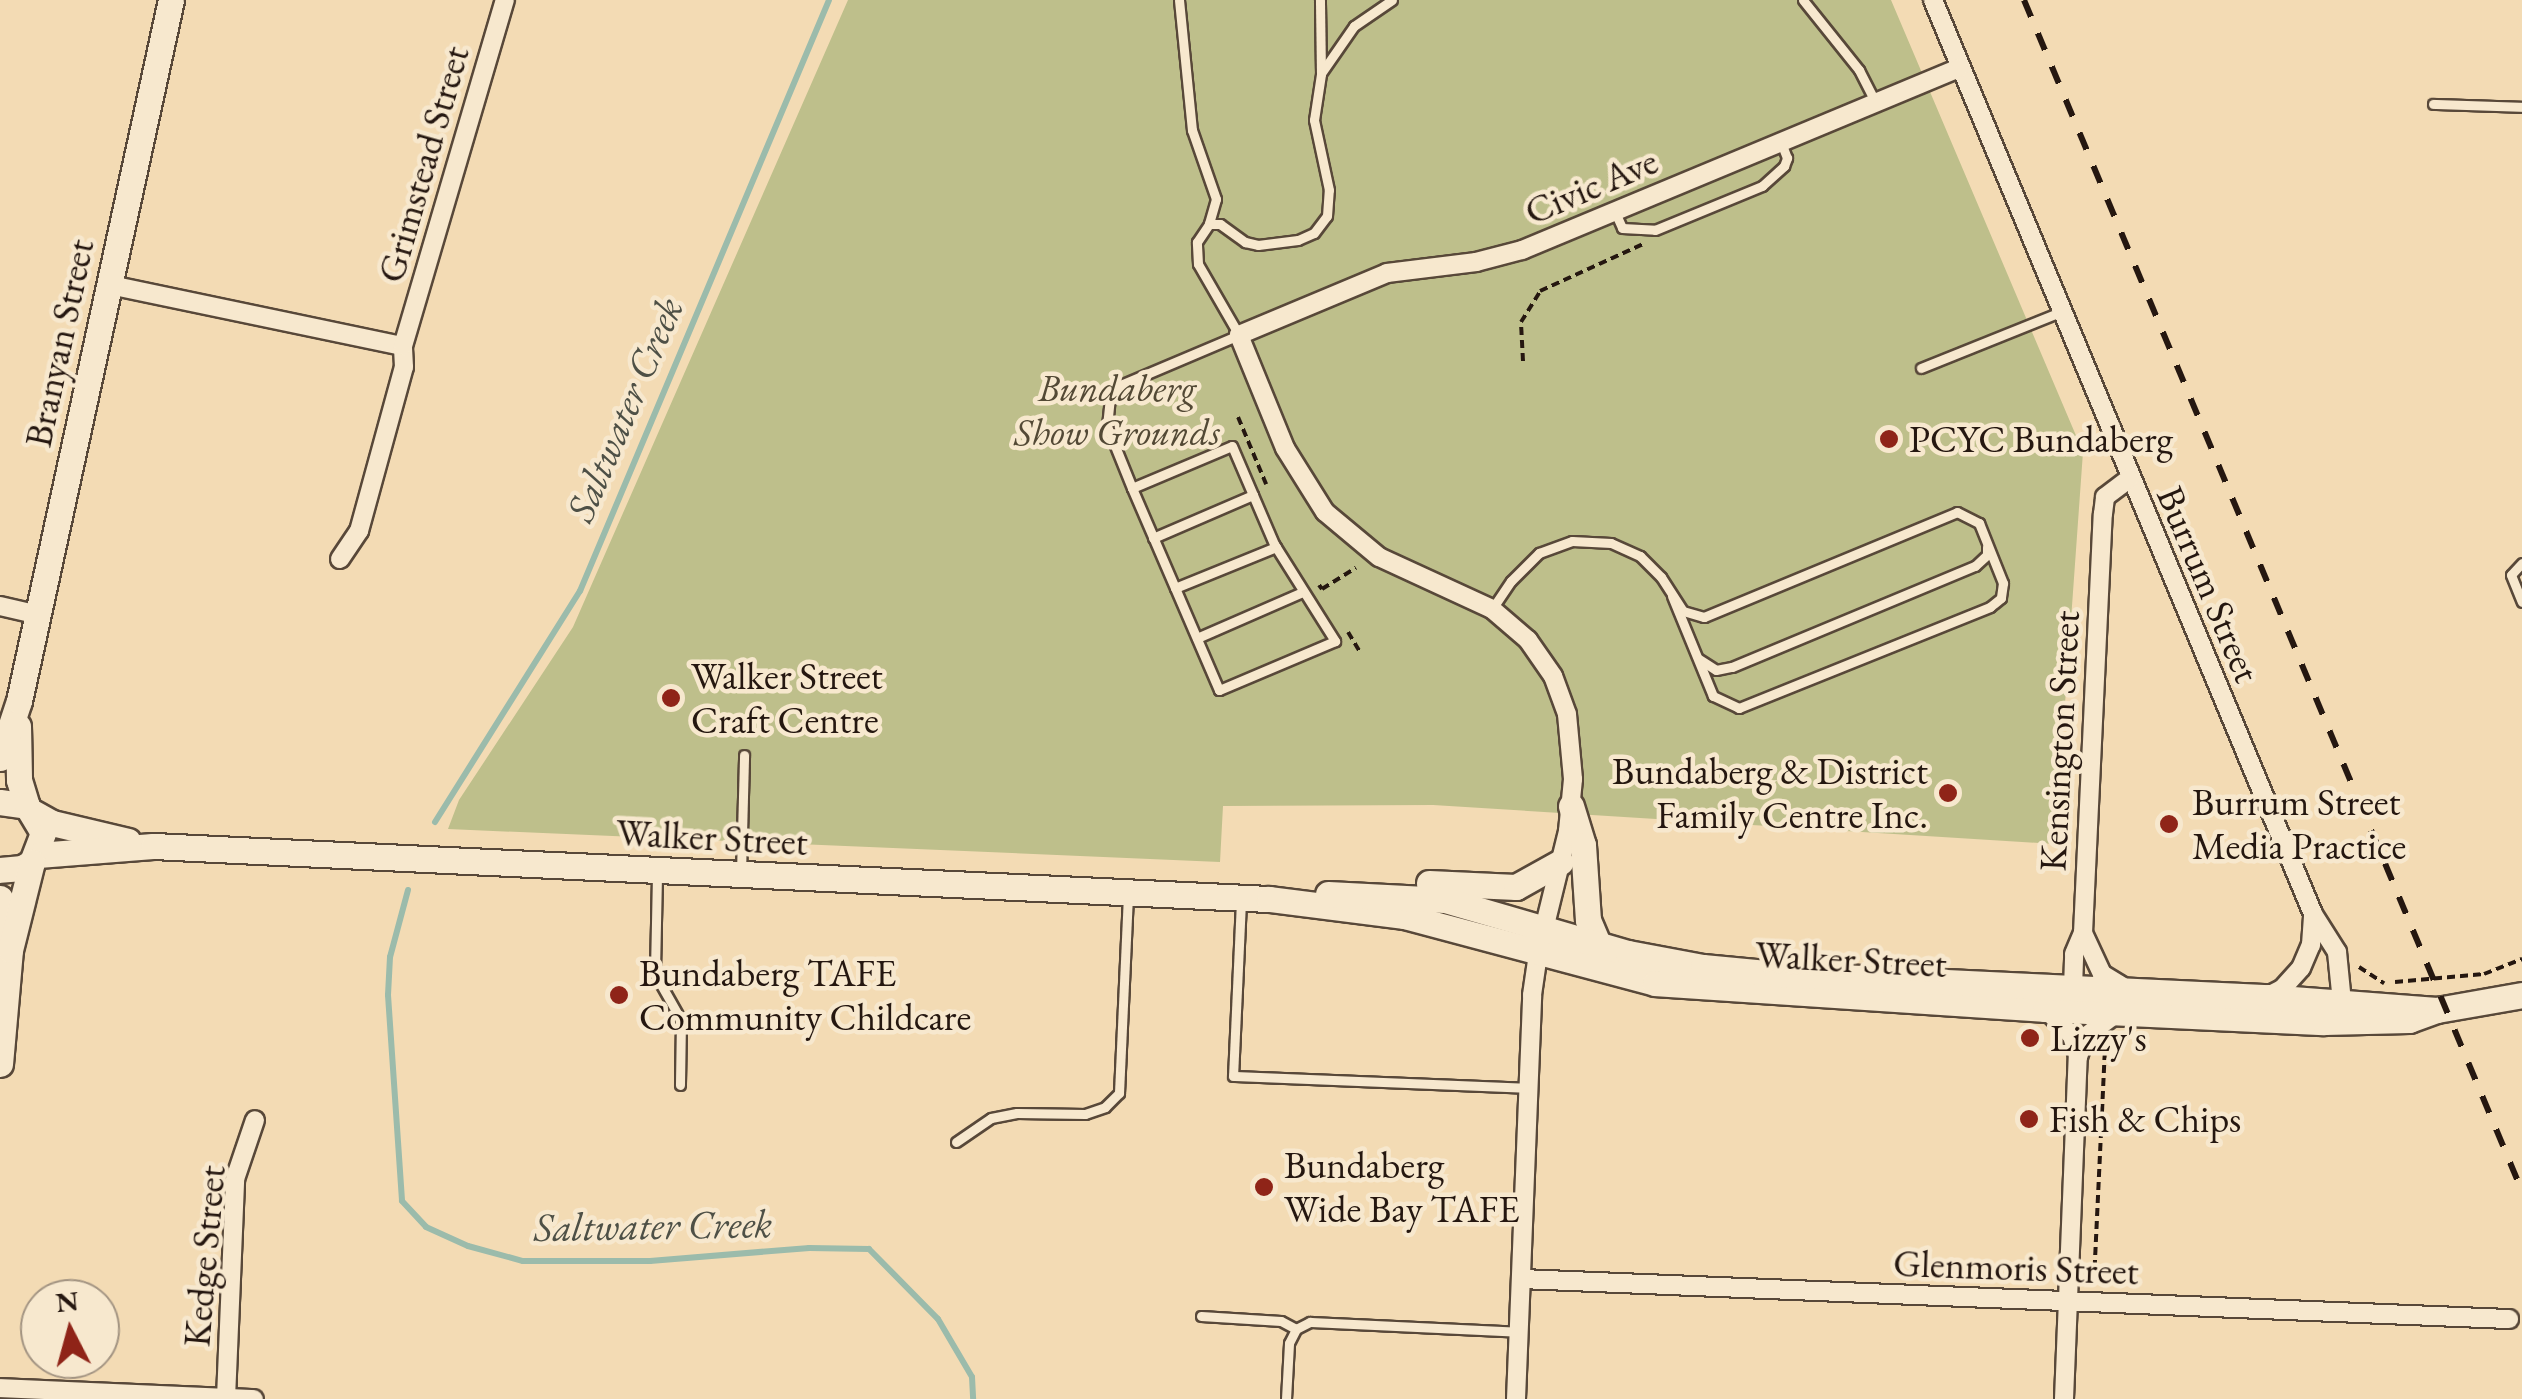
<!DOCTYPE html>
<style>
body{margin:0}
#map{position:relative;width:2522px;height:1399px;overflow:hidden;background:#f3dbb4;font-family:"EB Garamond",serif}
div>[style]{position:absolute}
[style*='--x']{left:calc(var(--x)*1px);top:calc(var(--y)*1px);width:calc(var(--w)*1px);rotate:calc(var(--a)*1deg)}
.green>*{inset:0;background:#bebf8b}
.stream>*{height:6px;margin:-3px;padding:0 3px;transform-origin:3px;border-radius:3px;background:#9bbbab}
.path>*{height:4px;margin-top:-2px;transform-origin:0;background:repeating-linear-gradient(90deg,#251710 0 8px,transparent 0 13px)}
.roads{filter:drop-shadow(2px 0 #584839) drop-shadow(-2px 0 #584839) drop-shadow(0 2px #584839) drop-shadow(0 -2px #584839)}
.lane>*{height:9px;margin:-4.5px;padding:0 4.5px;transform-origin:4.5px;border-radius:4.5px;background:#f7e8ce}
.street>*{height:18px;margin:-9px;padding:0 9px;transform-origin:9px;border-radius:9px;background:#f7e8ce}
.secondary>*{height:25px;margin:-12.5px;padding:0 12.5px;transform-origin:12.5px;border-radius:12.5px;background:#f7e8ce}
.rail>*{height:6px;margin-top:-3px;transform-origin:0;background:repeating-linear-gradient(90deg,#251710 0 18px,transparent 0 36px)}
.dots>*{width:28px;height:28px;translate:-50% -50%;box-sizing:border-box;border:5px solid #f7e8ce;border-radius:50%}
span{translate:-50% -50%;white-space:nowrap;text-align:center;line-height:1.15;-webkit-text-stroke:9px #f7e8ce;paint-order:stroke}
.street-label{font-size:38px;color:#251710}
.park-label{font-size:38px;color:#534935;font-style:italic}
.poi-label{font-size:38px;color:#251710}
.left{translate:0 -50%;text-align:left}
.right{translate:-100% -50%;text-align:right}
.water-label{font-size:40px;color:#4e5046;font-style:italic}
.north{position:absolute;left:20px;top:1279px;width:100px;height:100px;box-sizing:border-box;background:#f7e8ce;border:2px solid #a39482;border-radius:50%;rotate:354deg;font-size:28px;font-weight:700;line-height:40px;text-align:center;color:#251710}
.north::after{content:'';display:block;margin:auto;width:35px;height:45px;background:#8f2418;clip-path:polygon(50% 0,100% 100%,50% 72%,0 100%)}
</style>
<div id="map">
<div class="green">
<i style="clip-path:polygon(848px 0,1891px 0,2083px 452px,2055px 844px,1433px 805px,1223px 806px,1220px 862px,448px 829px,459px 800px,573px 627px)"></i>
</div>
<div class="stream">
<i style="--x:435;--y:822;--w:273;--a:-57.9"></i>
<i style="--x:580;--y:591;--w:641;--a:-67.15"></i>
<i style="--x:408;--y:890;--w:69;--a:105"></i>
<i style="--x:390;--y:957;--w:38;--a:93"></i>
<i style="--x:388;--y:995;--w:206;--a:86.1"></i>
<i style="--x:402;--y:1201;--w:35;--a:47"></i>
<i style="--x:426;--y:1227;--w:46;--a:24.3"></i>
<i style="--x:468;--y:1246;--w:57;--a:15.3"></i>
<i style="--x:523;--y:1261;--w:127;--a:0"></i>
<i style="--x:650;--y:1261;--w:160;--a:-4.7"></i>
<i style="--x:809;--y:1248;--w:60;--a:1"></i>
<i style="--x:869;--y:1249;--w:98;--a:45.4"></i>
<i style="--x:938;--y:1319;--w:67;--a:59.6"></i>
<i style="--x:972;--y:1377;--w:22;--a:87"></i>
</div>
<div class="path">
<i style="--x:1523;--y:361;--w:39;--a:-93"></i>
<i style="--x:1521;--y:322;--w:36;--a:-58"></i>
<i style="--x:1540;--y:291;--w:113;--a:-24.5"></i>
<i style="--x:1238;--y:417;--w:73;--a:67.3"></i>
<i style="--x:1319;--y:585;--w:5;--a:53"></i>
<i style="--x:1322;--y:589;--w:40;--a:-32"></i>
<i style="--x:1348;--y:632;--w:23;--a:59"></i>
<i style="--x:2359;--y:967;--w:30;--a:33"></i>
<i style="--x:2395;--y:982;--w:89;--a:-5.1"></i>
<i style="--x:2484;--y:974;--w:41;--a:-21.5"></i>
<i style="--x:2094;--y:1281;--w:237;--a:-87.3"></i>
</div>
<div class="roads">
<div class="lane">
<i style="--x:1179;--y:0;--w:131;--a:84.3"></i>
<i style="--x:1192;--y:130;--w:73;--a:70.8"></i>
<i style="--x:1216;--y:199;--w:26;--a:106"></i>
<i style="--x:1209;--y:224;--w:11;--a:0"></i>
<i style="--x:1220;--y:224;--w:31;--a:36"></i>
<i style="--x:1245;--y:242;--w:13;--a:13"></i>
<i style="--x:1258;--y:245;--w:40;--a:-7.1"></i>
<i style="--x:1298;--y:240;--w:17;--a:-24"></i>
<i style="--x:1314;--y:233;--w:21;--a:-53"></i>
<i style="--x:1327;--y:216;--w:26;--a:-86"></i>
<i style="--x:1329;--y:190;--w:72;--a:-102.1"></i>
<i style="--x:1314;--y:120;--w:47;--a:-81.3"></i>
<i style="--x:1321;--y:74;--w:74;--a:-90.8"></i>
<i style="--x:1803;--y:0;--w:90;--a:51.3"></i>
<i style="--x:1859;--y:70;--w:36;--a:63"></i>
<i style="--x:1322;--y:72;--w:56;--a:-55.2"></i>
<i style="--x:1354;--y:26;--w:46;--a:-34.4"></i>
<i style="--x:2433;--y:104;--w:89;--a:1.9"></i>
<i style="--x:1615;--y:212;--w:17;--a:66"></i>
<i style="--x:1622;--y:228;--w:33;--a:3"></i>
<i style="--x:1655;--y:230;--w:116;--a:-22.4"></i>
<i style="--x:1762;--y:186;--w:30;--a:-42"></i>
<i style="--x:1784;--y:166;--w:9;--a:-69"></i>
<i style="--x:1787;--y:158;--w:17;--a:-111"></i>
<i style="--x:1921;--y:368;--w:150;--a:-21.9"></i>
<i style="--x:1132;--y:488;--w:108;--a:-22.8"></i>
<i style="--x:1232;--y:446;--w:107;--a:66.8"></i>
<i style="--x:1274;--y:544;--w:115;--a:57.8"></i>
<i style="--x:1335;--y:641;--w:126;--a:157.1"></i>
<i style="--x:1219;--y:690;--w:220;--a:-113.3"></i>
<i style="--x:1132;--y:488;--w:67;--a:-112"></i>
<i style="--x:1107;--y:426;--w:27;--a:-84"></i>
<i style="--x:1110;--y:399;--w:20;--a:-49"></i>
<i style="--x:1123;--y:384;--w:126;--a:-22.9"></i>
<i style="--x:1239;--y:335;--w:82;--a:-120"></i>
<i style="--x:1198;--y:264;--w:22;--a:-93"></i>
<i style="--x:1197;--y:242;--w:22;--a:-56"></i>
<i style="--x:1153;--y:538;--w:109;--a:-23.3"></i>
<i style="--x:2522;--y:563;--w:16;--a:133"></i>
<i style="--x:2511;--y:575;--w:29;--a:68"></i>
<i style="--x:1175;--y:588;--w:109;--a:-22.1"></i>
<i style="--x:1492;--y:609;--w:34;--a:-56"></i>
<i style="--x:1511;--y:581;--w:40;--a:-45"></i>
<i style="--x:1539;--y:553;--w:35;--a:-20"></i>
<i style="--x:1572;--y:541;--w:39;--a:3"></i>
<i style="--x:1611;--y:543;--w:32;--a:24"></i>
<i style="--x:1640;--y:556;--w:30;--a:45"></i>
<i style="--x:1661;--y:577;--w:40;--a:57.1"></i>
<i style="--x:1683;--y:611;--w:22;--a:16"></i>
<i style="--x:1704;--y:617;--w:274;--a:-22.5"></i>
<i style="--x:1957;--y:512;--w:25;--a:27"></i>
<i style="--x:1979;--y:523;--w:65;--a:68.2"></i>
<i style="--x:2003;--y:583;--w:15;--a:98"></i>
<i style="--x:2001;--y:598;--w:14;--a:141"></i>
<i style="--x:1990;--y:607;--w:271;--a:158.1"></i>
<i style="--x:1739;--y:708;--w:29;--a:-155"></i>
<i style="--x:1713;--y:696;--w:108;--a:-112.3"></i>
<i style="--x:1197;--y:638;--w:116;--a:-23.5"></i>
<i style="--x:1699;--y:659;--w:20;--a:33"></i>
<i style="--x:1716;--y:670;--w:16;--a:-11"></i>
<i style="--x:1732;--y:667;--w:263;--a:-22.6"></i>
<i style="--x:1975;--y:566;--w:16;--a:-43"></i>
<i style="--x:1987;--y:555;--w:8;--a:-90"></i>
<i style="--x:741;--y:873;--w:118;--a:-88.5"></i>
<i style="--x:657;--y:875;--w:99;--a:91.2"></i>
<i style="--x:655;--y:974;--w:53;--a:60.5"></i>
<i style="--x:681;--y:1020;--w:65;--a:90.9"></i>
<i style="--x:1241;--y:901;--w:175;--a:92.6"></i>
<i style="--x:1233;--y:1076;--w:294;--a:2.3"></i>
<i style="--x:956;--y:1142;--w:42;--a:-34.4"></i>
<i style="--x:991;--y:1118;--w:26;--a:-11"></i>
<i style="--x:1017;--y:1113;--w:68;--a:0.8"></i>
<i style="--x:1085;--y:1114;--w:21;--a:-19"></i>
<i style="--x:1105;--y:1107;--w:20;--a:-45"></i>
<i style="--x:1119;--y:1093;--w:197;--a:-87.4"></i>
<i style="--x:1201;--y:1316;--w:80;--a:3.6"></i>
<i style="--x:1281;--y:1321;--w:17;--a:28"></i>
<i style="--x:1286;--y:1399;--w:56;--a:-86.9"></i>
<i style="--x:1289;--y:1343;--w:16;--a:-63"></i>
<i style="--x:1296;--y:1329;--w:16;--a:-27"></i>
<i style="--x:1310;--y:1322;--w:209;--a:2.7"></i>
</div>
<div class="street">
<i style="--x:1933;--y:0;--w:990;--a:67.42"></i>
<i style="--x:2313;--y:914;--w:45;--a:57.7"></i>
<i style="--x:2337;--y:952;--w:50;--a:84.3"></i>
<i style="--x:2342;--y:1002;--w:11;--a:131"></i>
<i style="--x:110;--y:285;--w:299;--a:11.8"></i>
<i style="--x:340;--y:559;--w:34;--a:-56"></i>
<i style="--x:359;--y:531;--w:170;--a:-74.7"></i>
<i style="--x:404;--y:367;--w:21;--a:-93"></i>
<i style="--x:403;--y:346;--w:361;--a:-73.6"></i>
<i style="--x:0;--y:606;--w:39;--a:13"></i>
<i style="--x:1544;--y:929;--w:101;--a:-76.2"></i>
<i style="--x:1568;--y:831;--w:52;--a:-84.5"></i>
<i style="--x:1573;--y:779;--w:65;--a:-95.3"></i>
<i style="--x:1567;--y:714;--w:40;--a:-110.2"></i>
<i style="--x:1553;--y:676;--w:44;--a:-124.8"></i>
<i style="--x:1528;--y:640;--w:48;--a:-139.3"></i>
<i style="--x:1492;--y:609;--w:124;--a:-155.3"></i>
<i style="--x:1379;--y:557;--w:70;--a:-140.2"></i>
<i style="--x:1325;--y:512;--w:75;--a:-122"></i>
<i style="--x:1285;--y:448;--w:122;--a:-112.2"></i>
<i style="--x:1239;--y:335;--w:160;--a:-22.7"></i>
<i style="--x:1387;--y:273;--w:90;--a:-7"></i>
<i style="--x:1476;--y:262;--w:48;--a:-14.6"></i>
<i style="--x:1522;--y:250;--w:473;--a:-22.6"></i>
<i style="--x:2083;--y:933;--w:45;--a:65.1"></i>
<i style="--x:2102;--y:974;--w:23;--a:31"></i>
<i style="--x:2079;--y:995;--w:9;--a:-131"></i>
<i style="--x:2073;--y:988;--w:34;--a:-88"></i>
<i style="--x:2074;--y:954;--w:23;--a:-67"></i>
<i style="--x:2083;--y:933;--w:419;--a:-87.3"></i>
<i style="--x:2103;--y:514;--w:17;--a:-83"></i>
<i style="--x:2105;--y:497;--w:30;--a:-37"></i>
<i style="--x:2268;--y:996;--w:16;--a:-27"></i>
<i style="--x:2282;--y:989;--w:28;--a:-48"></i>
<i style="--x:2301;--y:968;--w:25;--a:-67"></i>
<i style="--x:2311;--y:945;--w:31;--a:-86"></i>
<i style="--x:2046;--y:1009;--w:37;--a:46"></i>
<i style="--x:2072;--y:1036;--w:21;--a:73"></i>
<i style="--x:1521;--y:1279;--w:989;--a:2.32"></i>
<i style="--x:0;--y:1388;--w:254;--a:2.5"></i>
<i style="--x:226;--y:1398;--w:219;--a:-87.6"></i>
<i style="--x:235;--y:1179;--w:62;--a:-71.3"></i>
<i style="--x:1516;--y:1399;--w:404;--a:-87.7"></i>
<i style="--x:1532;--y:995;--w:41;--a:-81.7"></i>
<i style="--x:2064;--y:1399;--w:342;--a:-87.7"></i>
<i style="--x:2078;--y:1057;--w:21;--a:-71"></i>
<i style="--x:2085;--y:1037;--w:40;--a:-37"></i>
</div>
<div class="secondary">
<i style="--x:18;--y:726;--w:54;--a:88.9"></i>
<i style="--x:19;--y:780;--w:27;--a:73"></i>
<i style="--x:0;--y:758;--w:60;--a:-71.6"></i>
<i style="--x:19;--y:701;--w:717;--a:-77.77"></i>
<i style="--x:0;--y:802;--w:27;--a:8"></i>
<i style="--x:27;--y:806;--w:31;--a:59"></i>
<i style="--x:43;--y:833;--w:31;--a:111"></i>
<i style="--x:32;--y:862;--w:12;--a:149"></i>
<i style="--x:22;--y:868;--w:22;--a:175"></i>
<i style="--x:1571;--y:806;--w:41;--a:72.9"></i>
<i style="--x:1583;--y:845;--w:75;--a:86.2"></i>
<i style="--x:1588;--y:920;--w:26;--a:67"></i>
<i style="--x:34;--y:813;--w:21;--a:29"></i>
<i style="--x:52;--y:823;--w:78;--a:13.3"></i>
<i style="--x:38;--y:855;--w:115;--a:-4.5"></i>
<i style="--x:153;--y:846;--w:1117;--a:2.72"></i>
<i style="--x:1269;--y:899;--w:136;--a:7.2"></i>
<i style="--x:1404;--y:916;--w:260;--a:14.9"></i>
<i style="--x:1655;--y:983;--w:391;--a:3.8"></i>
<i style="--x:2045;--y:1009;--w:279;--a:2.7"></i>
<i style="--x:2324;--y:1022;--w:85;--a:-1.3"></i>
<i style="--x:2409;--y:1020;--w:30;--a:-20"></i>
<i style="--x:1429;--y:883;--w:87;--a:2.6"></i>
<i style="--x:1516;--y:887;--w:51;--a:-29.1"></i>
<i style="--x:1328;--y:894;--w:117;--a:2.9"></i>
<i style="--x:1445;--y:900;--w:191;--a:16.2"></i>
<i style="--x:1628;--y:953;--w:76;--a:10.6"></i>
<i style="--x:1703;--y:967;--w:74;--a:5.4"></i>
<i style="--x:1777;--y:974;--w:492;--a:2.7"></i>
<i style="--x:2268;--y:997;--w:169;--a:4.4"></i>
<i style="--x:2437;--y:1010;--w:86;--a:-10"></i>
<i style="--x:0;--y:898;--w:43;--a:79.2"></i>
<i style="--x:0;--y:1064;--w:114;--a:-85"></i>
<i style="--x:10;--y:950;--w:91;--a:-76"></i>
</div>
</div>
<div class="rail">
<i style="--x:2024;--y:0;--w:1291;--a:67.31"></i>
</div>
<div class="dots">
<i style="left:1889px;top:439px;background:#8f2418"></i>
<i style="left:671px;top:698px;background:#8f2418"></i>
<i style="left:1948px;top:793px;background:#8f2418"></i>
<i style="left:2169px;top:824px;background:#8f2418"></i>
<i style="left:619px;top:995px;background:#8f2418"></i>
<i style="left:2030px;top:1038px;background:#8f2418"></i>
<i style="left:2029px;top:1119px;background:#8f2418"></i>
<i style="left:1264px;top:1187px;background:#8f2418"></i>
</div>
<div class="street-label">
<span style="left:423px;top:164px;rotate:-74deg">Grimstead Street</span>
<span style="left:1591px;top:186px;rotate:-23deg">Civic Ave</span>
<span style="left:59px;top:343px;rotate:-78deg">Branyan Street</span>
<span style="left:2209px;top:584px;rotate:67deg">Burrum Street</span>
<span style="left:2059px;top:741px;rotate:-87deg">Kensington Street</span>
<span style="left:712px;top:837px;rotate:3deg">Walker Street</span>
<span style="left:1851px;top:959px;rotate:3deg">Walker Street</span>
<span style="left:204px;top:1256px;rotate:-85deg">Kedge Street</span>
<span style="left:2016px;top:1267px;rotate:2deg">Glenmoris Street</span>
</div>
<div class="park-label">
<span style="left:1117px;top:410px">Bundaberg<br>Show Grounds</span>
</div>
<div class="poi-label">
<span class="left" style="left:1909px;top:439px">PCYC Bundaberg</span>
<span class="left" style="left:691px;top:698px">Walker Street<br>Craft Centre</span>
<span class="right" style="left:1928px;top:793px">Bundaberg &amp; District<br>Family Centre Inc.</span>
<span class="left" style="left:2192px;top:824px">Burrum Street<br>Media Practice</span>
<span class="left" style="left:639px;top:995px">Bundaberg TAFE<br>Community Childcare</span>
<span class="left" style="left:2050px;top:1038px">Lizzy's</span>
<span class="left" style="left:2049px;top:1119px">Fish &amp; Chips</span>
<span class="left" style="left:1284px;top:1187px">Bundaberg<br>Wide Bay TAFE</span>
</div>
<div class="water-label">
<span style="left:624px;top:409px;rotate:-67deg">Saltwater Creek</span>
<span style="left:653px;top:1225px;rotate:-1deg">Saltwater Creek</span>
</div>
<div class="north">N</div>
</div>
